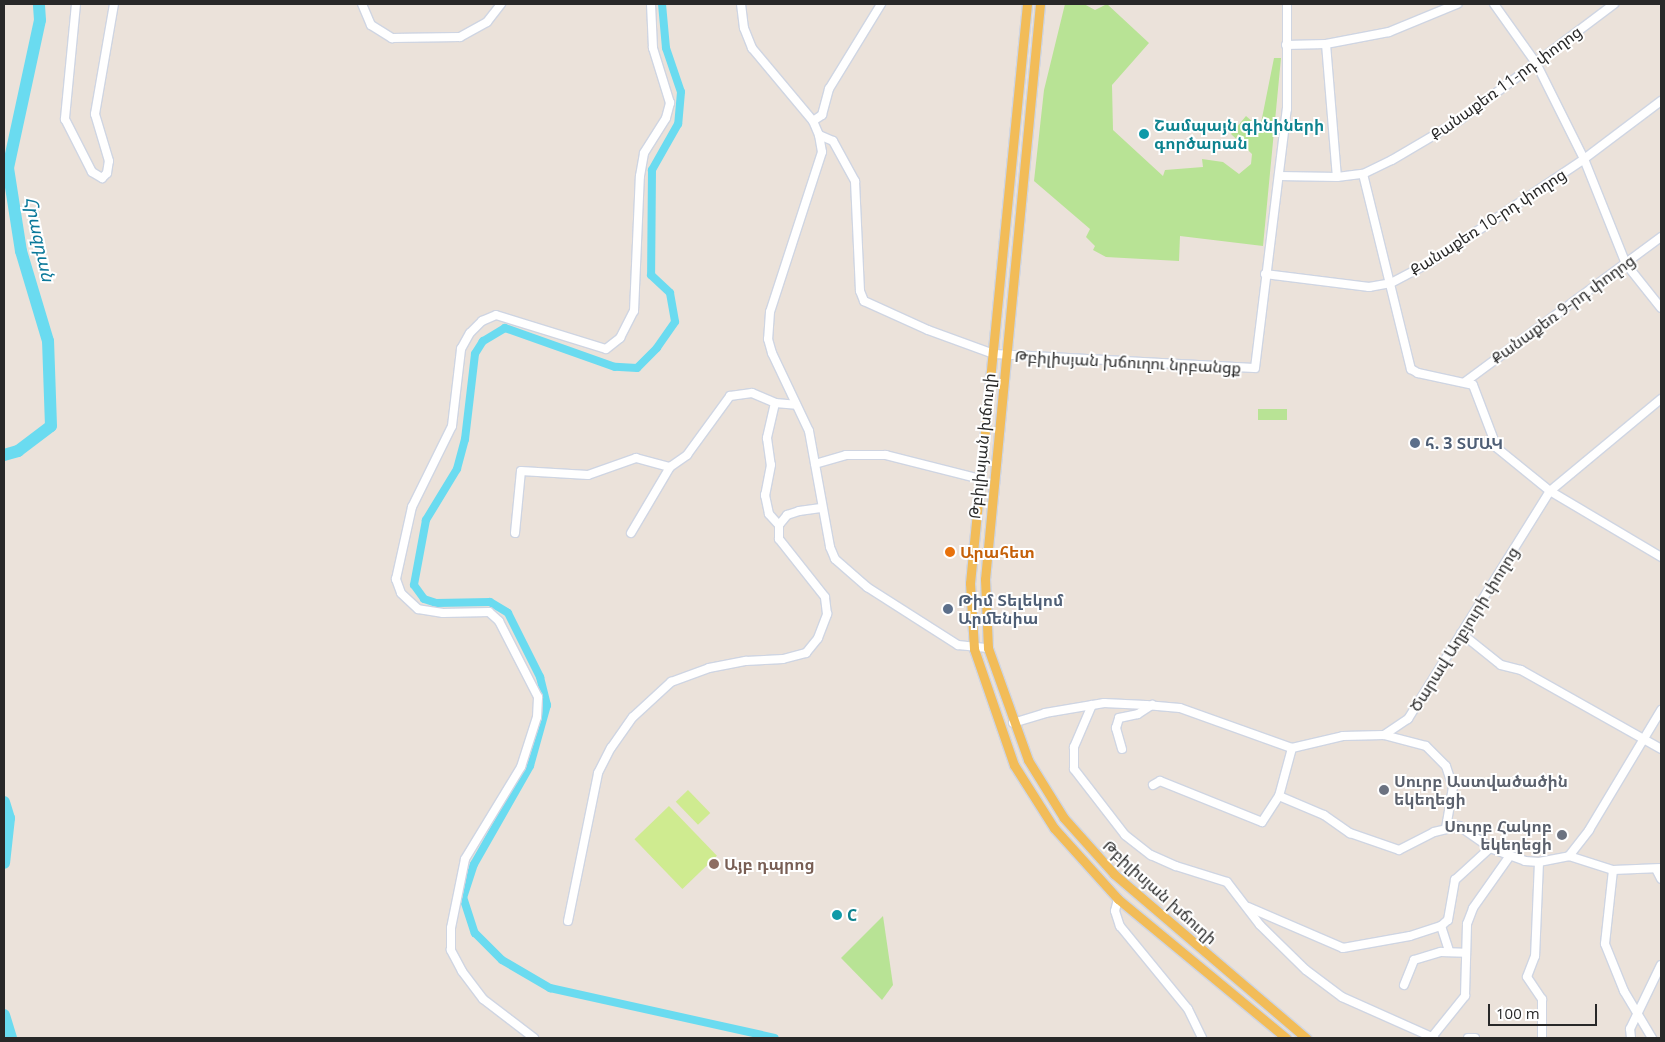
<!DOCTYPE html>
<meta charset="utf-8">
<style>
body{margin:0}
#map{position:relative;width:1665px;height:1042px;overflow:hidden;background:#ebe2da;font-family:"Open Sans","Noto Sans Armenian",sans-serif}
div>[style]{position:absolute}
[style*='--x']{left:calc(var(--x)*1px);top:calc(var(--y)*1px);width:calc(var(--w)*1px);rotate:calc(var(--a)*1deg)}
.green>*{inset:0;background:#b8e395;transform-origin:0 0}
.pitch>*{inset:0;background:#cfeb90;transform-origin:0 0}
.canal>*{height:8px;margin:-4px;padding:0 4px;transform-origin:4px;border-radius:4px;background:#6adbf0}
.river>*{height:12px;margin:-6px;padding:0 6px;transform-origin:6px;border-radius:6px;background:#6adbf0}
.roads{filter:drop-shadow(1px 0 #cfd5e2) drop-shadow(-1px 0 #cfd5e2) drop-shadow(0 1px #cfd5e2) drop-shadow(0 -1px #cfd5e2)}
.minor>*{height:8px;margin:-4px;padding:0 4px;transform-origin:4px;border-radius:4px;background:#fff}
.major>*{height:9px;margin:-4.5px;padding:0 4.5px;transform-origin:4.5px;border-radius:4.5px;background:#f2bc58}
.dots>*{width:14px;height:14px;translate:-50% -50%;box-sizing:border-box;border:2px solid #fff;border-radius:50%}
span{translate:-50% -50%;white-space:nowrap;text-align:center;line-height:1.15;-webkit-text-stroke:4px #fff;paint-order:stroke}
.street-label{font-size:16px;color:#282828}
.culture-label{font-size:16px;color:#0d838f;font-weight:700}
.left{translate:0 -50%;text-align:left}
.service-label{font-size:16px;color:#4e5e75;font-weight:700}
.food-label{font-size:16px;color:#c56008;font-weight:700}
.worship-label{font-size:16px;color:#5b616d;font-weight:700}
.right{translate:-100% -50%;text-align:right}
.education-label{font-size:16px;color:#785e54;font-weight:700}
.water-label{font-size:18px;color:#0b799a;font-style:italic}
.frame{position:absolute;inset:0;border:5px solid #282828;pointer-events:none}
.scale{position:absolute;left:1488px;top:1004px;width:109px;height:22px;box-sizing:border-box;border:2px solid #282828;border-top:0;padding-left:6px;font-size:15px;line-height:18px;white-space:nowrap;color:#282828;-webkit-text-stroke:4px #fff;paint-order:stroke}
</style>
<div id="map">
<div class="green">
<i style="clip-path:polygon(1065px 4px,1084px 4px,1095px 10px,1107px 4px,1149px 43px,1112px 85px,1113px 130px,1163px 176px,1165px 170px,1203px 167px,1202px 159px,1223px 162px,1239px 174px,1251px 164px,1252px 154px,1231px 134px,1246px 116px,1260px 128px,1274px 58px,1281px 58px,1263px 246px,1180px 236px,1179px 261px,1106px 257px,1093px 250px,1095px 246px,1086px 237px,1090px 229px,1034px 181px,1044px 90px)"></i>
<i style="left:1258px;top:409px;width:29px;height:11px"></i>
<i style="clip-path:polygon(883px 916px,893px 985px,882px 1000px,841px 958px)"></i>
</div>
<div class="pitch">
<i style="left:688px;top:790px;width:32px;height:17px;rotate:46deg"></i>
<i style="left:669px;top:806px;width:69px;height:48px;rotate:46deg"></i>
</div>
<div class="canal">
<i style="--x:662;--y:4;--w:44;--a:84.8"></i>
<i style="--x:666;--y:48;--w:46;--a:71.2"></i>
<i style="--x:681;--y:92;--w:32;--a:95"></i>
<i style="--x:678;--y:124;--w:53;--a:119.5"></i>
<i style="--x:652;--y:170;--w:105;--a:90.5"></i>
<i style="--x:651;--y:275;--w:26;--a:43"></i>
<i style="--x:670;--y:293;--w:29;--a:80"></i>
<i style="--x:675;--y:322;--w:32;--a:125"></i>
<i style="--x:657;--y:348;--w:28;--a:135"></i>
<i style="--x:637;--y:368;--w:22;--a:-177"></i>
<i style="--x:615;--y:367;--w:117;--a:-160.5"></i>
<i style="--x:505;--y:328;--w:26;--a:149"></i>
<i style="--x:483;--y:341;--w:15;--a:122"></i>
<i style="--x:475;--y:354;--w:86;--a:96.7"></i>
<i style="--x:465;--y:439;--w:31;--a:105"></i>
<i style="--x:457;--y:469;--w:60;--a:121.3"></i>
<i style="--x:426;--y:520;--w:66;--a:100.5"></i>
<i style="--x:414;--y:585;--w:17;--a:54"></i>
<i style="--x:424;--y:599;--w:13;--a:18"></i>
<i style="--x:436;--y:603;--w:54;--a:-1.1"></i>
<i style="--x:490;--y:602;--w:21;--a:31"></i>
<i style="--x:508;--y:613;--w:72;--a:63.4"></i>
<i style="--x:540;--y:677;--w:29;--a:76"></i>
<i style="--x:547;--y:705;--w:63;--a:105.6"></i>
<i style="--x:530;--y:766;--w:113;--a:119.7"></i>
<i style="--x:474;--y:864;--w:35;--a:108"></i>
<i style="--x:463;--y:897;--w:38;--a:72"></i>
<i style="--x:475;--y:933;--w:38;--a:45"></i>
<i style="--x:502;--y:960;--w:56;--a:30.3"></i>
<i style="--x:550;--y:988;--w:230;--a:12.5"></i>
</div>
<div class="river">
<i style="--x:4;--y:455;--w:15;--a:-16"></i>
<i style="--x:18;--y:451;--w:41;--a:-37.1"></i>
<i style="--x:51;--y:426;--w:85;--a:-92"></i>
<i style="--x:48;--y:341;--w:94;--a:-106.7"></i>
<i style="--x:21;--y:251;--w:84;--a:-98.9"></i>
<i style="--x:8;--y:168;--w:151;--a:-77.8"></i>
<i style="--x:40;--y:20;--w:16;--a:-94"></i>
<i style="--x:4;--y:802;--w:17;--a:73"></i>
<i style="--x:9;--y:818;--w:45;--a:96.3"></i>
<i style="--x:4;--y:1015;--w:24;--a:73"></i>
</div>
<div class="roads">
<div class="minor">
<i style="--x:76;--y:4;--w:116;--a:95.5"></i>
<i style="--x:65;--y:119;--w:59;--a:63"></i>
<i style="--x:92;--y:172;--w:12;--a:31"></i>
<i style="--x:102;--y:178;--w:7;--a:-45"></i>
<i style="--x:107;--y:173;--w:12;--a:-81"></i>
<i style="--x:109;--y:161;--w:49;--a:-106.6"></i>
<i style="--x:95;--y:114;--w:112;--a:-80.2"></i>
<i style="--x:362;--y:4;--w:23;--a:67"></i>
<i style="--x:371;--y:25;--w:25;--a:32"></i>
<i style="--x:392;--y:38;--w:68;--a:-0.8"></i>
<i style="--x:460;--y:37;--w:31;--a:-29"></i>
<i style="--x:487;--y:22;--w:23;--a:-52"></i>
<i style="--x:741;--y:4;--w:24;--a:83"></i>
<i style="--x:744;--y:28;--w:22;--a:68"></i>
<i style="--x:752;--y:48;--w:95;--a:50.1"></i>
<i style="--x:813;--y:121;--w:15;--a:67"></i>
<i style="--x:819;--y:135;--w:17;--a:80"></i>
<i style="--x:822;--y:152;--w:168;--a:108"></i>
<i style="--x:770;--y:312;--w:27;--a:94"></i>
<i style="--x:768;--y:339;--w:15;--a:74"></i>
<i style="--x:772;--y:353;--w:86;--a:64.6"></i>
<i style="--x:809;--y:431;--w:118;--a:79.7"></i>
<i style="--x:830;--y:547;--w:13;--a:67"></i>
<i style="--x:835;--y:559;--w:43;--a:41.2"></i>
<i style="--x:867;--y:587;--w:108;--a:32.5"></i>
<i style="--x:958;--y:645;--w:30;--a:6"></i>
<i style="--x:1494;--y:4;--w:72;--a:54.6"></i>
<i style="--x:1536;--y:63;--w:107;--a:63.4"></i>
<i style="--x:1584;--y:159;--w:113;--a:68.2"></i>
<i style="--x:1626;--y:264;--w:56;--a:51.5"></i>
<i style="--x:1326;--y:44;--w:133;--a:85.3"></i>
<i style="--x:1286;--y:45;--w:40;--a:-1.4"></i>
<i style="--x:1326;--y:44;--w:64;--a:-10.8"></i>
<i style="--x:1389;--y:32;--w:74;--a:-22.4"></i>
<i style="--x:813;--y:121;--w:11;--a:-34"></i>
<i style="--x:822;--y:115;--w:27;--a:-75"></i>
<i style="--x:829;--y:89;--w:100;--a:-58.5"></i>
<i style="--x:819;--y:135;--w:15;--a:23"></i>
<i style="--x:833;--y:141;--w:46;--a:61.2"></i>
<i style="--x:855;--y:181;--w:110;--a:87.4"></i>
<i style="--x:860;--y:291;--w:11;--a:68"></i>
<i style="--x:864;--y:301;--w:70;--a:24.4"></i>
<i style="--x:928;--y:330;--w:70;--a:20"></i>
<i style="--x:994;--y:354;--w:261;--a:3.1"></i>
<i style="--x:1255;--y:368;--w:261;--a:-83"></i>
<i style="--x:1287;--y:109;--w:105;--a:-90"></i>
<i style="--x:1363;--y:174;--w:201;--a:76.2"></i>
<i style="--x:1411;--y:369;--w:8;--a:30"></i>
<i style="--x:1418;--y:373;--w:56;--a:12.3"></i>
<i style="--x:1473;--y:385;--w:67;--a:69.1"></i>
<i style="--x:1497;--y:448;--w:68;--a:39.1"></i>
<i style="--x:1550;--y:491;--w:129;--a:30.7"></i>
<i style="--x:1279;--y:176;--w:58;--a:1"></i>
<i style="--x:1337;--y:177;--w:26;--a:-7"></i>
<i style="--x:1363;--y:174;--w:32;--a:-26"></i>
<i style="--x:1392;--y:160;--w:79;--a:-30.5"></i>
<i style="--x:1460;--y:120;--w:193;--a:-37"></i>
<i style="--x:1265;--y:274;--w:105;--a:7.1"></i>
<i style="--x:1369;--y:287;--w:22;--a:-10"></i>
<i style="--x:1391;--y:283;--w:45;--a:-27.7"></i>
<i style="--x:1431;--y:262;--w:184;--a:-33.9"></i>
<i style="--x:1584;--y:159;--w:96;--a:-37"></i>
<i style="--x:1465;--y:382;--w:244;--a:-36.5"></i>
<i style="--x:775;--y:403;--w:36;--a:103"></i>
<i style="--x:767;--y:438;--w:27;--a:82"></i>
<i style="--x:771;--y:465;--w:31;--a:101"></i>
<i style="--x:765;--y:495;--w:19;--a:78"></i>
<i style="--x:769;--y:514;--w:15;--a:48"></i>
<i style="--x:815;--y:464;--w:32;--a:-16"></i>
<i style="--x:846;--y:455;--w:40;--a:0"></i>
<i style="--x:886;--y:455;--w:98;--a:14.2"></i>
<i style="--x:515;--y:533;--w:62;--a:-84.5"></i>
<i style="--x:521;--y:471;--w:67;--a:3.4"></i>
<i style="--x:588;--y:475;--w:51;--a:-19.5"></i>
<i style="--x:636;--y:458;--w:35;--a:15"></i>
<i style="--x:670;--y:467;--w:21;--a:-35"></i>
<i style="--x:687;--y:455;--w:73;--a:-53.9"></i>
<i style="--x:730;--y:396;--w:22;--a:-8"></i>
<i style="--x:752;--y:393;--w:25;--a:23"></i>
<i style="--x:775;--y:403;--w:21;--a:5"></i>
<i style="--x:631;--y:533;--w:77;--a:-59.4"></i>
<i style="--x:1461;--y:633;--w:51;--a:38.7"></i>
<i style="--x:1501;--y:665;--w:21;--a:14"></i>
<i style="--x:1521;--y:670;--w:161;--a:29.4"></i>
<i style="--x:1092;--y:705;--w:46;--a:113.2"></i>
<i style="--x:1074;--y:747;--w:22;--a:90"></i>
<i style="--x:1074;--y:769;--w:83;--a:52.3"></i>
<i style="--x:1125;--y:835;--w:33;--a:38"></i>
<i style="--x:1151;--y:855;--w:27;--a:24"></i>
<i style="--x:1176;--y:866;--w:53;--a:17.4"></i>
<i style="--x:1227;--y:882;--w:54;--a:52.5"></i>
<i style="--x:1260;--y:925;--w:64;--a:44.4"></i>
<i style="--x:1306;--y:970;--w:45;--a:36.9"></i>
<i style="--x:1342;--y:997;--w:101;--a:24"></i>
<i style="--x:1013;--y:723;--w:34;--a:-17"></i>
<i style="--x:1045;--y:713;--w:60;--a:-9.6"></i>
<i style="--x:1104;--y:703;--w:42;--a:2.7"></i>
<i style="--x:1146;--y:705;--w:34;--a:5"></i>
<i style="--x:1180;--y:708;--w:119;--a:19.7"></i>
<i style="--x:1292;--y:748;--w:52;--a:-13.2"></i>
<i style="--x:1343;--y:736;--w:41;--a:-1.4"></i>
<i style="--x:1384;--y:735;--w:29;--a:-34"></i>
<i style="--x:1408;--y:719;--w:269;--a:-58.1"></i>
<i style="--x:1550;--y:491;--w:144;--a:-39.7"></i>
<i style="--x:1384;--y:735;--w:43;--a:14.7"></i>
<i style="--x:1426;--y:746;--w:28;--a:45"></i>
<i style="--x:1446;--y:766;--w:22;--a:72"></i>
<i style="--x:1453;--y:787;--w:42;--a:99.7"></i>
<i style="--x:1122;--y:749;--w:22;--a:-106"></i>
<i style="--x:1116;--y:728;--w:10;--a:-73"></i>
<i style="--x:1119;--y:718;--w:19;--a:-12"></i>
<i style="--x:1138;--y:714;--w:17;--a:-33"></i>
<i style="--x:1153;--y:785;--w:8;--a:-30"></i>
<i style="--x:1160;--y:781;--w:110;--a:21.9"></i>
<i style="--x:1262;--y:822;--w:31;--a:-57"></i>
<i style="--x:1279;--y:796;--w:50;--a:-74.8"></i>
<i style="--x:1279;--y:796;--w:49;--a:22.9"></i>
<i style="--x:1324;--y:815;--w:32;--a:35"></i>
<i style="--x:1350;--y:833;--w:52;--a:19.1"></i>
<i style="--x:1399;--y:850;--w:39;--a:-27"></i>
<i style="--x:1434;--y:832;--w:26;--a:-13"></i>
<i style="--x:1459;--y:826;--w:38;--a:35"></i>
<i style="--x:1490;--y:848;--w:37;--a:20"></i>
<i style="--x:1525;--y:861;--w:14;--a:4"></i>
<i style="--x:1539;--y:862;--w:31;--a:-11"></i>
<i style="--x:1569;--y:856;--w:46;--a:17.7"></i>
<i style="--x:1613;--y:870;--w:48;--a:-2.4"></i>
<i style="--x:1569;--y:856;--w:33;--a:-52"></i>
<i style="--x:1589;--y:830;--w:140;--a:-59"></i>
<i style="--x:1539;--y:862;--w:94;--a:92.4"></i>
<i style="--x:1535;--y:956;--w:22;--a:111"></i>
<i style="--x:1527;--y:977;--w:27;--a:56"></i>
<i style="--x:1542;--y:999;--w:39;--a:90"></i>
<i style="--x:1656;--y:869;--w:11;--a:63"></i>
<i style="--x:1613;--y:870;--w:74;--a:96.2"></i>
<i style="--x:1605;--y:944;--w:51;--a:68"></i>
<i style="--x:1624;--y:991;--w:55;--a:59.2"></i>
<i style="--x:1118;--y:899;--w:12;--a:104"></i>
<i style="--x:1115;--y:911;--w:16;--a:72"></i>
<i style="--x:1120;--y:926;--w:107;--a:50.7"></i>
<i style="--x:1188;--y:1009;--w:32;--a:64"></i>
<i style="--x:1248;--y:907;--w:103;--a:23.3"></i>
<i style="--x:1343;--y:948;--w:68;--a:-10.2"></i>
<i style="--x:1410;--y:936;--w:33;--a:-18"></i>
<i style="--x:1441;--y:926;--w:9;--a:-41"></i>
<i style="--x:1448;--y:920;--w:41;--a:-80.1"></i>
<i style="--x:1455;--y:880;--w:47;--a:-42.4"></i>
<i style="--x:568;--y:921;--w:151;--a:-78.5"></i>
<i style="--x:598;--y:773;--w:28;--a:-63"></i>
<i style="--x:611;--y:748;--w:38;--a:-55"></i>
<i style="--x:633;--y:717;--w:52;--a:-42.6"></i>
<i style="--x:671;--y:682;--w:40;--a:-20.2"></i>
<i style="--x:709;--y:668;--w:38;--a:-11"></i>
<i style="--x:746;--y:661;--w:37;--a:-3"></i>
<i style="--x:783;--y:659;--w:24;--a:-15"></i>
<i style="--x:806;--y:653;--w:19;--a:-51"></i>
<i style="--x:818;--y:638;--w:26;--a:-69"></i>
<i style="--x:827;--y:614;--w:17;--a:-97"></i>
<i style="--x:825;--y:597;--w:74;--a:-128.4"></i>
<i style="--x:779;--y:539;--w:14;--a:-90"></i>
<i style="--x:779;--y:525;--w:13;--a:-51"></i>
<i style="--x:787;--y:515;--w:13;--a:-18"></i>
<i style="--x:799;--y:511;--w:22;--a:-8"></i>
<i style="--x:1441;--y:926;--w:26;--a:72"></i>
<i style="--x:1404;--y:985;--w:27;--a:-68"></i>
<i style="--x:1414;--y:960;--w:28;--a:-17"></i>
<i style="--x:1441;--y:952;--w:24;--a:2"></i>
<i style="--x:1432;--y:1037;--w:53;--a:-51.2"></i>
<i style="--x:1465;--y:996;--w:72;--a:-88.4"></i>
<i style="--x:1467;--y:924;--w:17;--a:-69"></i>
<i style="--x:1473;--y:908;--w:62;--a:-54.8"></i>
<i style="--x:534;--y:1038;--w:64;--a:-142.6"></i>
<i style="--x:483;--y:999;--w:35;--a:-127"></i>
<i style="--x:462;--y:971;--w:24;--a:-118"></i>
<i style="--x:451;--y:950;--w:22;--a:-90"></i>
<i style="--x:451;--y:928;--w:70;--a:-78.5"></i>
<i style="--x:465;--y:859;--w:108;--a:-58.7"></i>
<i style="--x:521;--y:767;--w:52;--a:-72.3"></i>
<i style="--x:537;--y:717;--w:20;--a:-87"></i>
<i style="--x:538;--y:697;--w:85;--a:-117.2"></i>
<i style="--x:499;--y:621;--w:13;--a:-138"></i>
<i style="--x:489;--y:612;--w:46;--a:178.8"></i>
<i style="--x:443;--y:613;--w:25;--a:-171"></i>
<i style="--x:418;--y:609;--w:23;--a:-137"></i>
<i style="--x:401;--y:593;--w:15;--a:-110"></i>
<i style="--x:396;--y:579;--w:74;--a:-77.5"></i>
<i style="--x:412;--y:507;--w:90;--a:-63.7"></i>
<i style="--x:452;--y:426;--w:78;--a:-83.3"></i>
<i style="--x:461;--y:349;--w:18;--a:-61"></i>
<i style="--x:470;--y:333;--w:17;--a:-45"></i>
<i style="--x:482;--y:321;--w:15;--a:-23"></i>
<i style="--x:496;--y:315;--w:115;--a:17.2"></i>
<i style="--x:606;--y:349;--w:18;--a:-38"></i>
<i style="--x:620;--y:338;--w:30;--a:-63"></i>
<i style="--x:634;--y:311;--w:135;--a:-87.5"></i>
<i style="--x:640;--y:176;--w:23;--a:-80"></i>
<i style="--x:644;--y:153;--w:41;--a:-57.8"></i>
<i style="--x:666;--y:118;--w:16;--a:-75"></i>
<i style="--x:670;--y:103;--w:58;--a:-107.2"></i>
<i style="--x:653;--y:48;--w:44;--a:-92.6"></i>
<i style="--x:1468;--y:1038;--w:7;--a:0"></i>
<i style="--x:1631;--y:1038;--w:9;--a:-96"></i>
<i style="--x:1630;--y:1029;--w:71;--a:-64.2"></i>
</div>
<div class="major">
<i style="--x:1027;--y:4;--w:582;--a:95.62"></i>
<i style="--x:970;--y:583;--w:66;--a:86.5"></i>
<i style="--x:974;--y:649;--w:123;--a:71"></i>
<i style="--x:1014;--y:765;--w:75;--a:57.6"></i>
<i style="--x:1054;--y:828;--w:96;--a:48"></i>
<i style="--x:1118;--y:899;--w:218;--a:39.6"></i>
<i style="--x:1040;--y:4;--w:578;--a:95.46"></i>
<i style="--x:985;--y:579;--w:69;--a:87.5"></i>
<i style="--x:988;--y:648;--w:119;--a:70.3"></i>
<i style="--x:1028;--y:760;--w:68;--a:58.2"></i>
<i style="--x:1064;--y:818;--w:75;--a:48.2"></i>
<i style="--x:1114;--y:874;--w:253;--a:40.5"></i>
</div>
</div>
<div class="dots">
<i style="left:1144px;top:134px;background:#0f9aa8"></i>
<i style="left:1415px;top:443px;background:#5c6f8a"></i>
<i style="left:950px;top:552px;background:#e8710a"></i>
<i style="left:948px;top:609px;background:#5c6f8a"></i>
<i style="left:1384px;top:790px;background:#6b7280"></i>
<i style="left:1562px;top:835px;background:#6b7280"></i>
<i style="left:714px;top:864px;background:#8d6e63"></i>
<i style="left:837px;top:915px;background:#0f9aa8"></i>
</div>
<div class="street-label">
<span style="left:1506px;top:83px;rotate:-36deg">Քանաքեռ 11-րդ փողոց</span>
<span style="left:1488px;top:222px;rotate:-33deg">Քանաքեռ 10-րդ փողոց</span>
<span style="left:1563px;top:309px;rotate:-36deg">Քանաքեռ 9-րդ փողոց</span>
<span style="left:1128px;top:362px;rotate:3deg">Թբիլիսյան խճուղու նրբանցք</span>
<span style="left:982px;top:446px;rotate:-84deg">Թբիլիսյան խճուղի</span>
<span style="left:1464px;top:629px;rotate:-58deg">Ծարավ Աղբյուրի փողոց</span>
<span style="left:1160px;top:892px;rotate:42deg">Թբիլիսյան խճուղի</span>
</div>
<div class="culture-label">
<span class="left" style="left:1154px;top:134px">Շամպայն գինիների<br>գործարան</span>
<span class="left" style="left:847px;top:915px">C</span>
</div>
<div class="service-label">
<span class="left" style="left:1425px;top:443px">հ. 3 ՏՄԱԿ</span>
<span class="left" style="left:958px;top:609px">Թիմ Տելեկոմ<br>Արմենիա</span>
</div>
<div class="food-label">
<span class="left" style="left:960px;top:552px">Արահետ</span>
</div>
<div class="worship-label">
<span class="left" style="left:1394px;top:790px">Սուրբ Աստվածածին<br>եկեղեցի</span>
<span class="right" style="left:1552px;top:835px">Սուրբ Հակոբ<br>եկեղեցի</span>
</div>
<div class="education-label">
<span class="left" style="left:724px;top:864px">Այբ դպրոց</span>
</div>
<div class="water-label">
<span style="left:40px;top:239px;rotate:78deg">Հրազդան</span>
</div>
<div class="frame"></div>
<div class="scale">100 m</div>
</div>
